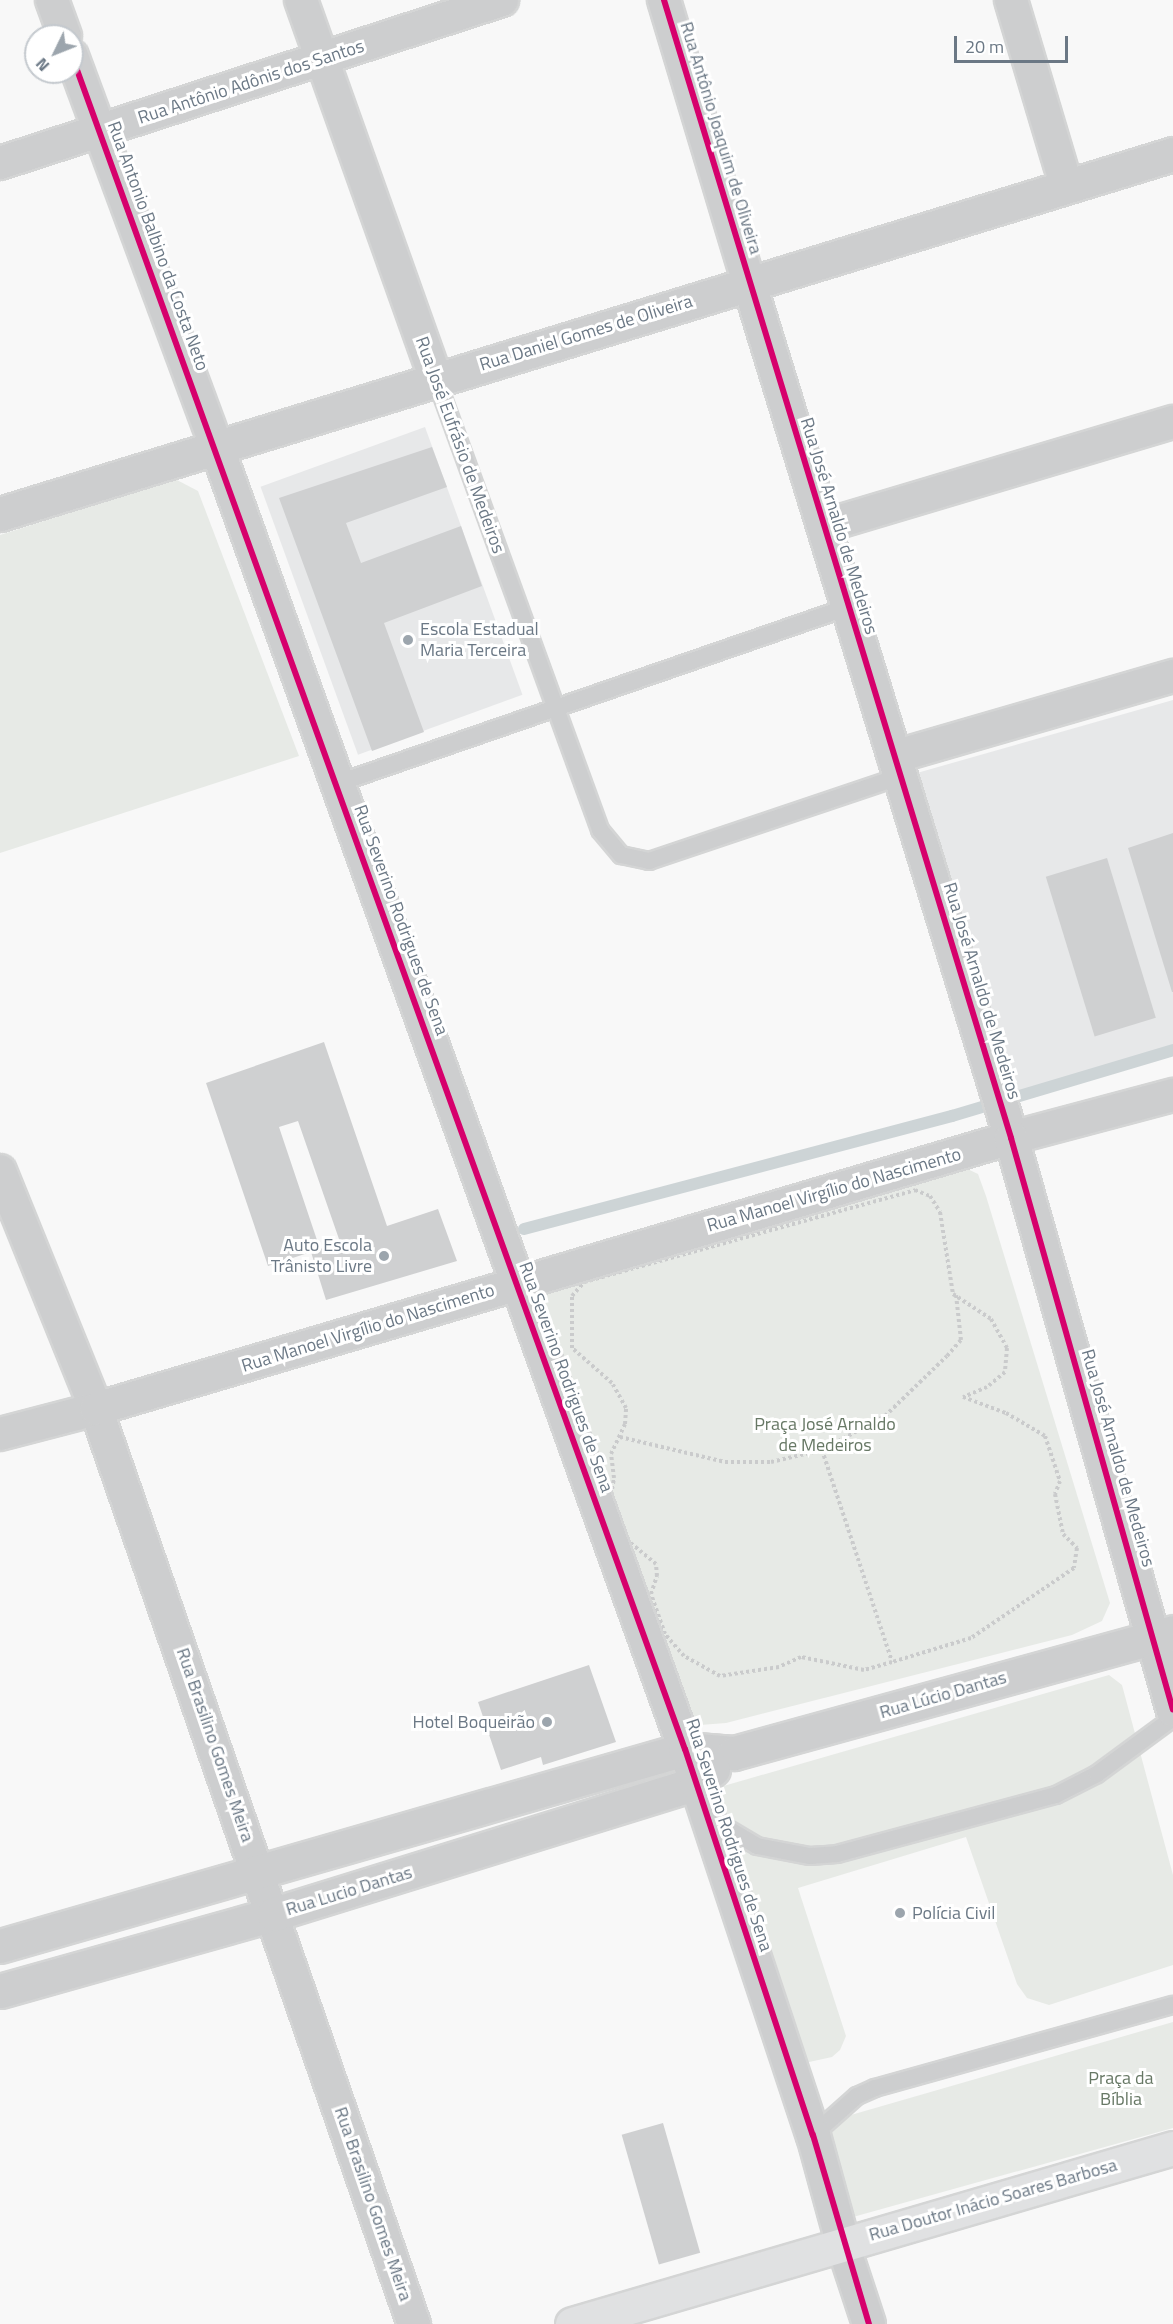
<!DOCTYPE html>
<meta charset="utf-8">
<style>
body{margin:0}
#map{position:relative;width:1173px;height:2324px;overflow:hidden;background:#f8f8f8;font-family:"Titillium Web",sans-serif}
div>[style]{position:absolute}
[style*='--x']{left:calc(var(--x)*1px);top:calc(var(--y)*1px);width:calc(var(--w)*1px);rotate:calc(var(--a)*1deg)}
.built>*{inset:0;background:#e7e8e9;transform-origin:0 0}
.green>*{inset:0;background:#e7eae6}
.stream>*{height:12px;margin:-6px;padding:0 6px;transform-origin:6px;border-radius:6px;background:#cdd4d6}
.building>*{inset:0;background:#cfd0d1;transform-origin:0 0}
.path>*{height:4px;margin-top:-2px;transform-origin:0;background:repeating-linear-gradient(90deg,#cacbcc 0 3px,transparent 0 6px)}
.roads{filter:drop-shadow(2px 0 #d4d5d5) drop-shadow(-2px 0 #d4d5d5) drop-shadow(0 2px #d4d5d5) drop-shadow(0 -2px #d4d5d5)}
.service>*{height:16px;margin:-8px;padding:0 8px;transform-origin:8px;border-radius:8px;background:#cdcecf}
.minor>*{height:32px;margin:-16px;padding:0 16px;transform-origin:16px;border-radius:16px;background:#cdcecf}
.tertiary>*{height:33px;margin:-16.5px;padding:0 16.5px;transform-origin:16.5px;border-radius:16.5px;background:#cdcecf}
.primary>*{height:33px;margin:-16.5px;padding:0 16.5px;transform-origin:16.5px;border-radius:16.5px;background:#e0e1e2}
.cycleway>*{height:6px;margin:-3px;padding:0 3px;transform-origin:3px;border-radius:3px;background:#d6006c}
.dots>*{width:16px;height:16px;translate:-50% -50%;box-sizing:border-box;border:3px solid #fff;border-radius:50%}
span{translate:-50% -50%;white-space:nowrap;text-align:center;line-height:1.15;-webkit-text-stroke:6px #fff;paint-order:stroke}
.street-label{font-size:18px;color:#6b7885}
.poi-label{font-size:18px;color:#6b7885}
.left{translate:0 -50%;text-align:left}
.right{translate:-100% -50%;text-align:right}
.park-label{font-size:18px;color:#677865}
.north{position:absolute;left:24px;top:24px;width:60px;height:60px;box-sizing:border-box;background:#fff;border:2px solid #c4c9ce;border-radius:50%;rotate:227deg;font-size:16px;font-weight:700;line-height:24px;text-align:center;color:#6b7885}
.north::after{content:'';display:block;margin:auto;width:21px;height:27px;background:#9ca5ad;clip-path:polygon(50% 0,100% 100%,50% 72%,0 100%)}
.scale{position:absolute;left:954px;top:36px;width:114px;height:27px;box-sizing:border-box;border:3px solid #6b7885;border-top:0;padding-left:8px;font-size:18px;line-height:21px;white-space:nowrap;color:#6b7885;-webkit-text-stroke:4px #fff;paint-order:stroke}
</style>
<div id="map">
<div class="built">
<i style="left:425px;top:427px;width:285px;height:175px;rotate:70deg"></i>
<i style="clip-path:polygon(1173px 700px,1173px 1049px,1009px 1094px,917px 773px)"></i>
</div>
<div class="green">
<i style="clip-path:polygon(175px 479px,198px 491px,299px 756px,0 853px,0 535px)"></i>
<i style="clip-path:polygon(957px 1164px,978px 1174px,986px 1196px,1110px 1603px,1102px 1621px,1072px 1635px,726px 1723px,700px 1725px,683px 1711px,541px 1306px,541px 1286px)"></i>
<i style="clip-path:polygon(1109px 1675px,1122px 1685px,1173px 1875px,1173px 1965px,1049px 2005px,1027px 1998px,1017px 1984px,966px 1837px,798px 1888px,846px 2036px,840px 2050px,832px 2057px,800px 2064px,718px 1809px,720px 1787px)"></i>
<i style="clip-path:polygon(1173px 2022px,1173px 2128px,853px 2217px,840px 2212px,826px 2145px,831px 2127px,844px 2117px)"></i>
</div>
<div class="stream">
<i style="--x:524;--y:1229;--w:443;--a:-14.8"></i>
<i style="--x:952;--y:1116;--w:231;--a:-16.6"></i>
</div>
<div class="building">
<i style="clip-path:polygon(432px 447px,447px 487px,346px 523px,361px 563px,461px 526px,482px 586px,384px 623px,424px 732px,372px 751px,279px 498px)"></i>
<i style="clip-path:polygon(1173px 833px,1173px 992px,1172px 992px,1128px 848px)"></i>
<i style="left:1107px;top:858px;width:167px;height:64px;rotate:73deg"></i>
<i style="clip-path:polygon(evenodd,324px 1042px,387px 1226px,438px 1209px,457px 1261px,326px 1300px,311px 1252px,268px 1266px,206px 1083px,324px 1042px,298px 1121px,340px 1242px,320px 1249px,279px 1127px,298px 1121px)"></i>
<i style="clip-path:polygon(589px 1665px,616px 1742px,543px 1765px,541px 1757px,501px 1770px,478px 1702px)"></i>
<i style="left:663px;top:2123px;width:135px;height:43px;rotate:74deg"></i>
</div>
<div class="path">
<i style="--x:915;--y:1190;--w:16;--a:22"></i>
<i style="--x:930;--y:1196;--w:19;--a:58"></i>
<i style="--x:940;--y:1212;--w:83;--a:81"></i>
<i style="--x:953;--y:1294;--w:45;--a:33.3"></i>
<i style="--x:991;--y:1319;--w:33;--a:61"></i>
<i style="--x:1007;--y:1348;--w:24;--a:95"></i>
<i style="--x:1005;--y:1372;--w:23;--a:140"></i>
<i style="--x:987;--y:1387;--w:26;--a:157"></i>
<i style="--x:963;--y:1397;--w:46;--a:20.4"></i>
<i style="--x:1006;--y:1413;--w:45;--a:30.5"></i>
<i style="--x:1045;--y:1436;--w:47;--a:71.6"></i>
<i style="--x:1060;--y:1481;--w:14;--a:111"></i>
<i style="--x:1055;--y:1494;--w:41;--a:78.7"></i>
<i style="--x:1063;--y:1534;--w:20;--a:45"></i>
<i style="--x:1077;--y:1548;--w:20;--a:99"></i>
<i style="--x:1074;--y:1568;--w:125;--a:145.8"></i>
<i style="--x:971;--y:1638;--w:83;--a:163.1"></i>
<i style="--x:892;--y:1662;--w:29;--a:164"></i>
<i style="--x:864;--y:1670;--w:64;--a:-168.3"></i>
<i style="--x:801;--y:1657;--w:24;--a:156"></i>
<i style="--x:779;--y:1667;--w:60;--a:171.3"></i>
<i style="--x:720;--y:1676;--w:41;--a:-150.9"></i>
<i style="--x:684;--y:1656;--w:29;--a:-131"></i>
<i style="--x:665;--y:1634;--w:42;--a:-109.3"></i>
<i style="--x:651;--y:1594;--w:19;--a:-72"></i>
<i style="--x:657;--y:1576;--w:12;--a:-95"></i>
<i style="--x:656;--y:1564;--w:45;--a:-140.4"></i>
<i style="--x:621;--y:1535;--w:36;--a:-108"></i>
<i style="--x:610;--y:1501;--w:23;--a:-80"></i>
<i style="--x:614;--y:1478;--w:24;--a:-97"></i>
<i style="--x:611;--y:1454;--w:33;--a:-65"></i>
<i style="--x:625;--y:1424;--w:16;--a:-86"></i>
<i style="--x:626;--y:1408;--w:29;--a:-119"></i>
<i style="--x:612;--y:1383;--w:53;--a:-138.8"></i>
<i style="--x:572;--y:1348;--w:52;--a:-90"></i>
<i style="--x:572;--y:1296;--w:18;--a:-49"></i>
<i style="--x:584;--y:1282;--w:344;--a:-15.5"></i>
<i style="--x:620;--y:1437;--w:108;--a:13.4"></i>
<i style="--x:725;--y:1462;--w:46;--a:0"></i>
<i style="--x:771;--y:1462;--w:52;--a:-13.2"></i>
<i style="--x:822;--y:1450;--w:223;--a:71.7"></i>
<i style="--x:822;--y:1450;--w:72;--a:-28.4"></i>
<i style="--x:885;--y:1416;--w:86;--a:-44.1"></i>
<i style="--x:947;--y:1356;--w:21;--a:-49"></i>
<i style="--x:961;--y:1340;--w:45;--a:-96.3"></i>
</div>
<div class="roads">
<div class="service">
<i style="--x:436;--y:379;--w:480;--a:70"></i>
<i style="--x:600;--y:830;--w:33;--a:50"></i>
<i style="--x:621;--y:855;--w:29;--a:12"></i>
<i style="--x:649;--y:861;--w:266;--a:-18.6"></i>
<i style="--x:336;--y:784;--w:542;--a:-19.07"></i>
<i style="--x:713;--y:1820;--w:51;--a:30.6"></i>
<i style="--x:757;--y:1846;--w:54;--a:10.7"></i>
<i style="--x:810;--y:1856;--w:27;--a:-4"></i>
<i style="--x:837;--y:1854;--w:227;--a:-15.1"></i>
<i style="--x:1056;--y:1795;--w:46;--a:-27.1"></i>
<i style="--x:1097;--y:1774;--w:94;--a:-36.4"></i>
<i style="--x:813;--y:2135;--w:59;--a:-41.6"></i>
<i style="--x:857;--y:2096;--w:20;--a:-24"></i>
<i style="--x:875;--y:2088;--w:309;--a:-15.6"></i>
</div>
<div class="minor">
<i style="--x:52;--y:0;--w:38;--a:70"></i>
<i style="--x:301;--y:0;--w:402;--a:70.4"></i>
<i style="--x:664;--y:0;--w:296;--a:73.3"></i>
<i style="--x:1011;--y:0;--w:193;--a:73.4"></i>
<i style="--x:72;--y:56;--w:416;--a:69.7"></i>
<i style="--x:0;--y:163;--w:528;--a:-17.99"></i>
<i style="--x:824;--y:526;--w:364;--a:-16.6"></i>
<i style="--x:894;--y:757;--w:291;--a:-16.2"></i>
<i style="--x:0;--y:1171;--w:257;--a:68"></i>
<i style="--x:96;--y:1409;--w:969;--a:70.84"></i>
<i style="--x:0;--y:1434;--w:99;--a:-14.6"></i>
<i style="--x:96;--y:1409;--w:954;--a:-16.5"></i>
<i style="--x:1011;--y:1138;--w:168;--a:-14.9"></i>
<i style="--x:843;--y:2245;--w:83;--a:71.8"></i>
</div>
<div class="tertiary">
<i style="--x:749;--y:284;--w:893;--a:72.94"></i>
<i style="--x:1011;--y:1138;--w:594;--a:74.19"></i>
<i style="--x:216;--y:446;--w:1385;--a:70.2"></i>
<i style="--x:685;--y:1749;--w:407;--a:71.7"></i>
<i style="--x:813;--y:2135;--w:114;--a:74.7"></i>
<i style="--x:0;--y:514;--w:1227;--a:-17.06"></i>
<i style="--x:0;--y:1946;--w:713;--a:-16.04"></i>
<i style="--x:685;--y:1749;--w:49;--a:4.7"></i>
<i style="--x:734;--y:1753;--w:455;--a:-15.4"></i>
<i style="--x:0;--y:1991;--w:285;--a:-15.7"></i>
<i style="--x:274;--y:1914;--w:442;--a:-17.2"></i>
<i style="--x:696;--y:1783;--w:22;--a:-39"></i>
</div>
<div class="primary">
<i style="--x:572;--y:2324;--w:626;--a:-16.32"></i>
</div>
</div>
<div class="cycleway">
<i style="--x:664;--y:0;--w:1190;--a:73.04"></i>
<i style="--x:1011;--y:1138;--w:594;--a:74.19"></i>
<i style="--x:72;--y:56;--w:1801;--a:70.1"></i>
<i style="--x:685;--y:1749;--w:407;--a:71.7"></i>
<i style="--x:813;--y:2135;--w:197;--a:73.5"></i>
</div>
<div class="dots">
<i style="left:408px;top:640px;background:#9ca5ad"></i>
<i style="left:384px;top:1256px;background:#9ca5ad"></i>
<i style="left:547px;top:1722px;background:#9ca5ad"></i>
<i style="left:900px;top:1913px;background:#9ca5ad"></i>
</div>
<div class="street-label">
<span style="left:251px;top:82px;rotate:-18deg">Rua Antônio Adônis dos Santos</span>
<span style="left:721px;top:138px;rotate:73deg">Rua Antônio Joaquim de Oliveira</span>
<span style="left:158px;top:246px;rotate:70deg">Rua Antonio Balbino da Costa Neto</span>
<span style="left:586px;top:333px;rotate:-17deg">Rua Daniel Gomes de Oliveira</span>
<span style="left:460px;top:445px;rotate:70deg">Rua José Eufrásio de Medeiros</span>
<span style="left:839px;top:526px;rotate:73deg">Rua José Arnaldo de Medeiros</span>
<span style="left:401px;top:920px;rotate:70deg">Rua Severino Rodrigues de Sena</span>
<span style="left:982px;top:991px;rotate:73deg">Rua José Arnaldo de Medeiros</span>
<span style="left:834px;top:1190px;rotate:-16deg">Rua Manoel Virgílio do Nascimento</span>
<span style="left:368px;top:1328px;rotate:-17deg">Rua Manoel Virgílio do Nascimento</span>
<span style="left:566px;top:1377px;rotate:70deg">Rua Severino Rodrigues de Sena</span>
<span style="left:1118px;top:1458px;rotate:74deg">Rua José Arnaldo de Medeiros</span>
<span style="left:943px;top:1695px;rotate:-16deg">Rua Lúcio Dantas</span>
<span style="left:215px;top:1745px;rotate:71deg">Rua Brasilino Gomes Meira</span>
<span style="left:729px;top:1835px;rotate:72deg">Rua Severino Rodrigues de Sena</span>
<span style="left:349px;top:1891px;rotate:-17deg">Rua Lucio Dantas</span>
<span style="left:993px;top:2200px;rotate:-16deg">Rua Doutor Inácio Soares Barbosa</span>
<span style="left:373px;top:2204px;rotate:71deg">Rua Brasilino Gomes Meira</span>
</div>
<div class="poi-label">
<span class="left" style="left:420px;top:640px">Escola Estadual<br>Maria Terceira</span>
<span class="right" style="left:372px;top:1256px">Auto Escola<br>Trânisto Livre</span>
<span class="right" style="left:535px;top:1722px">Hotel Boqueirão</span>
<span class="left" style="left:912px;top:1913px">Polícia Civil</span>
</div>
<div class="park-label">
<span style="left:825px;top:1435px">Praça José Arnaldo<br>de Medeiros</span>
<span style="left:1121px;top:2089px">Praça da<br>Bíblia</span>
</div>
<div class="north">N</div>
<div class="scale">20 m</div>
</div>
